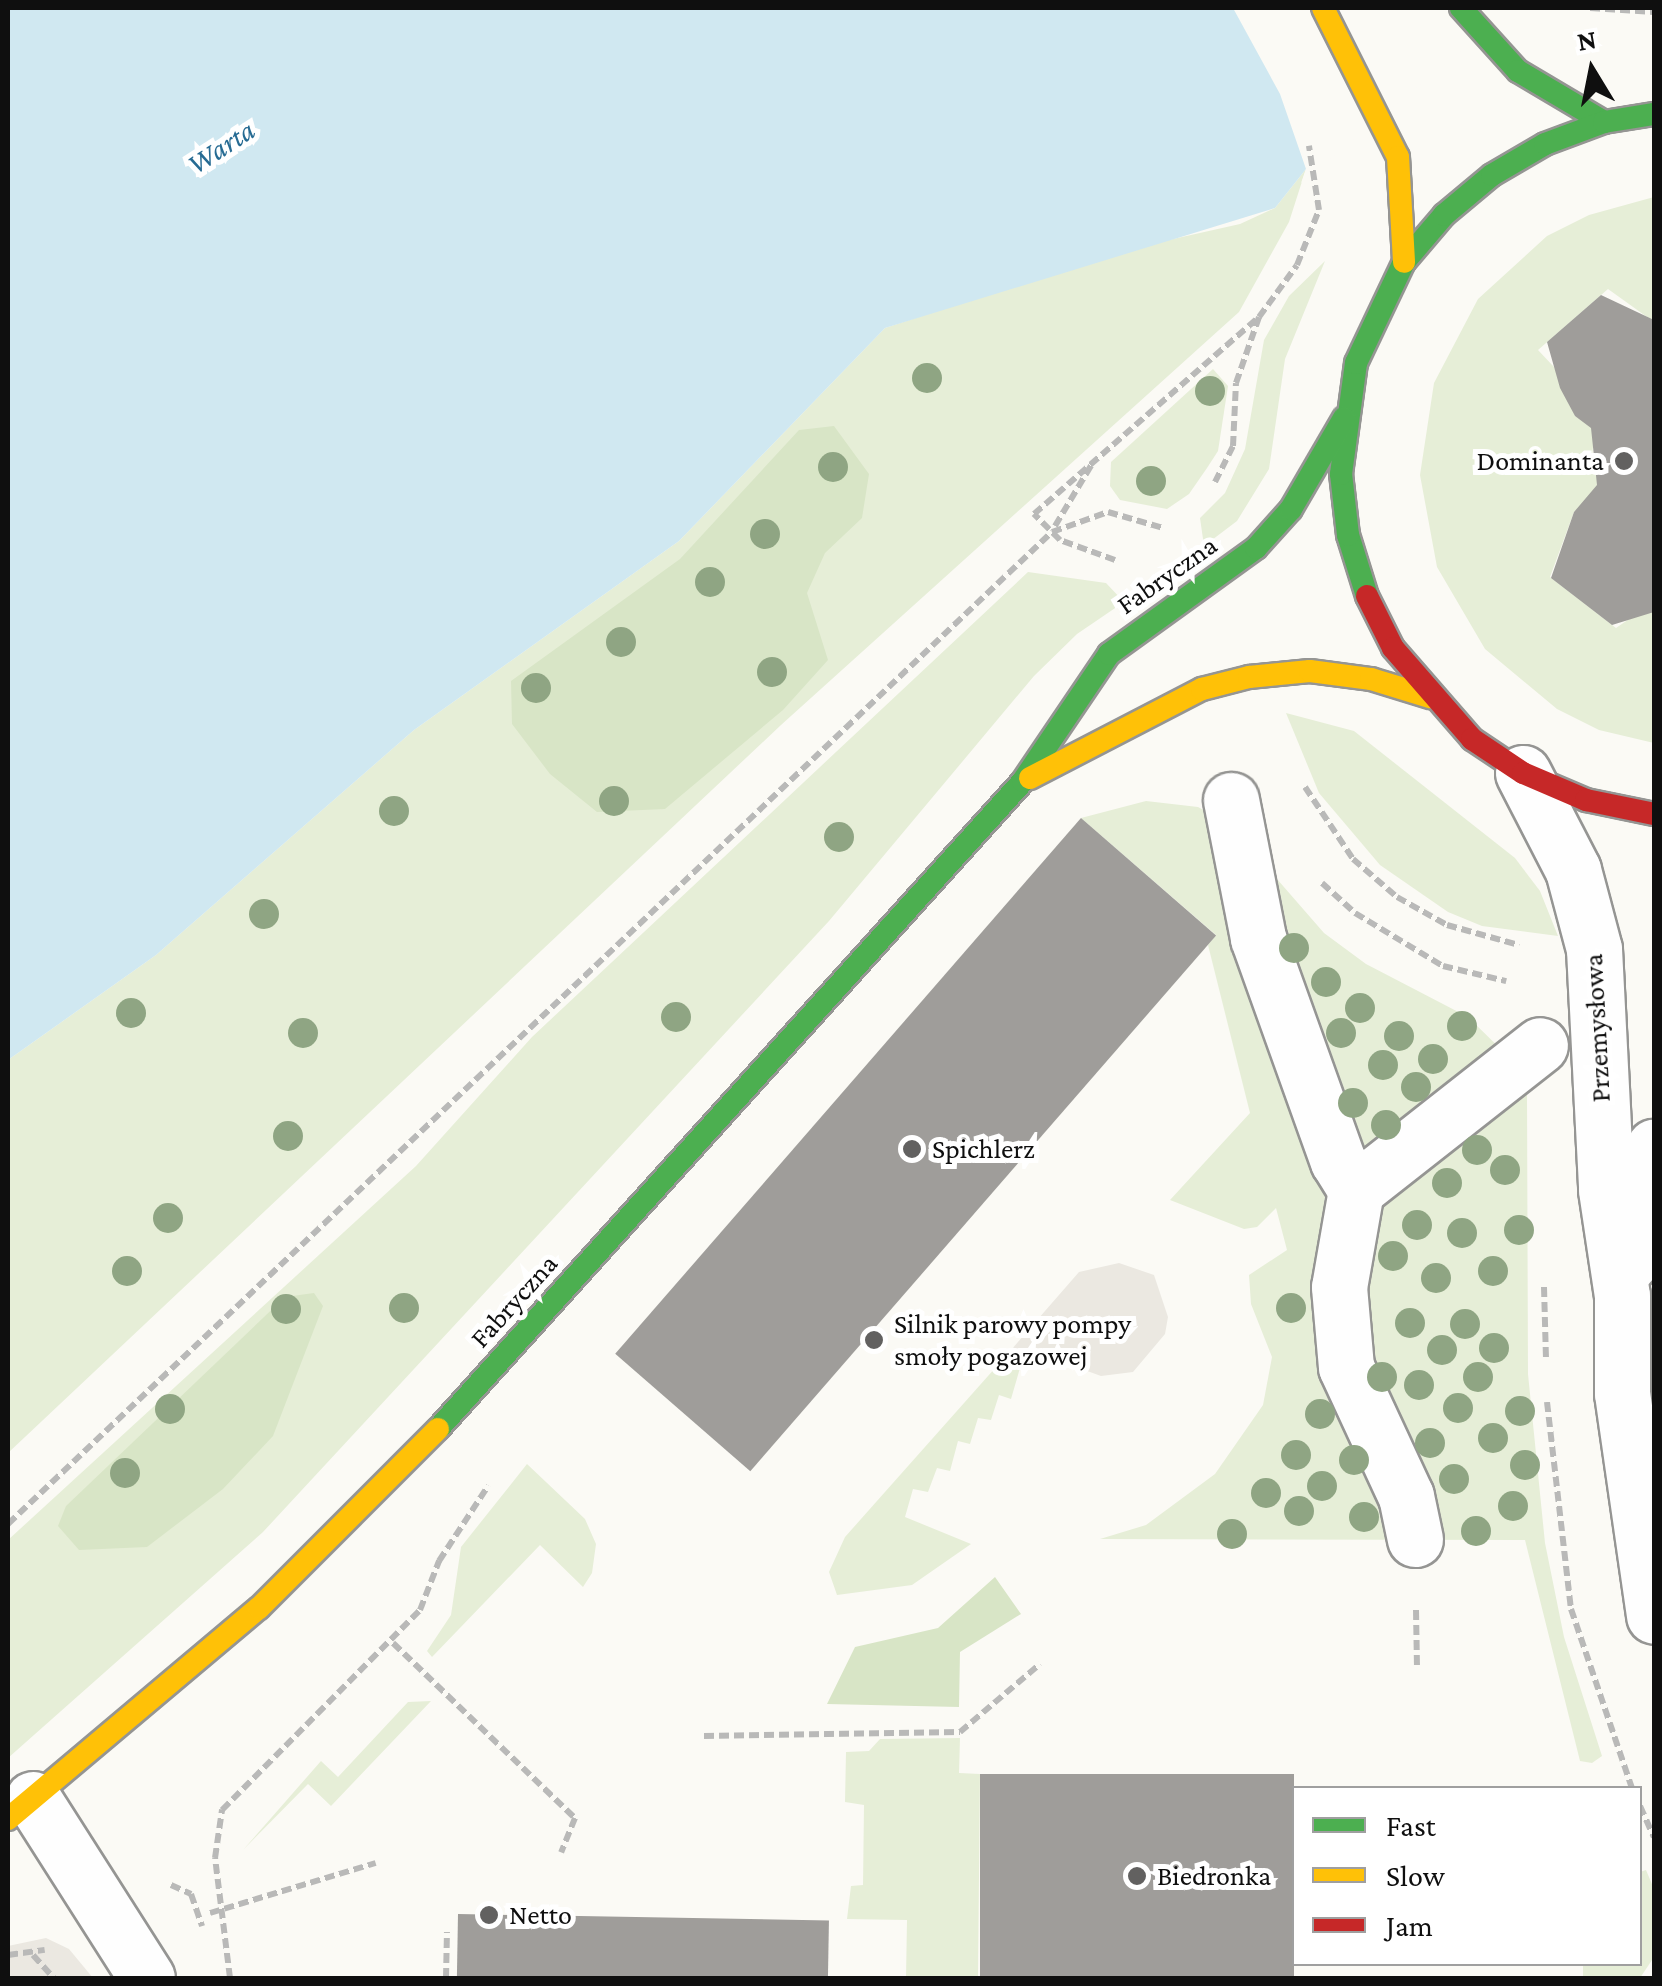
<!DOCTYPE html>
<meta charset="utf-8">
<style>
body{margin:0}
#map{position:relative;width:1662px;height:1986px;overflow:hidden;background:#fbfaf5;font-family:"Crimson Pro",serif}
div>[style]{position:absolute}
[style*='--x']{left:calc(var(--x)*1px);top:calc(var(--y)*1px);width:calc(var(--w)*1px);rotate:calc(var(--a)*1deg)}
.green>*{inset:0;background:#e6eed7}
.forest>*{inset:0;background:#d8e5c6}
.plaza>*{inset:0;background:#ebe8e1}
.water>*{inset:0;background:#d0e8f1}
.pier>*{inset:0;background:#fbfaf5}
.building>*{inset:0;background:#9f9d9a;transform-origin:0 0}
.path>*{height:6px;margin-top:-3px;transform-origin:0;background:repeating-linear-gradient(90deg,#b9b9b8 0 10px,transparent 0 15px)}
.roads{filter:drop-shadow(2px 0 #959593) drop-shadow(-2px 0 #959593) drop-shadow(0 2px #959593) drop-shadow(0 -2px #959593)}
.street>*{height:55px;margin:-27.5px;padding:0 27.5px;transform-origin:27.5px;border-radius:27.5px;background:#fefefe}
.fast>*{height:22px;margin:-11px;padding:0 11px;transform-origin:11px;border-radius:11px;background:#4caf50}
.slow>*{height:22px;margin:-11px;padding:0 11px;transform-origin:11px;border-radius:11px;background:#ffc107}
.jam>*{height:22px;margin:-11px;padding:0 11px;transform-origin:11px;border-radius:11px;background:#c62828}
.trees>*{width:30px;height:30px;margin:-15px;border-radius:50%;background:#8fa583}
.dots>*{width:28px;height:28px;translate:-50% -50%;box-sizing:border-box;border:5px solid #fff;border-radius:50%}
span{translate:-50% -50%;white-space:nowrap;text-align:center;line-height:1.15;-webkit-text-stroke:10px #fff;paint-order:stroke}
.poi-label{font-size:28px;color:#0f0f0f}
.right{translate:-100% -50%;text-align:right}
.left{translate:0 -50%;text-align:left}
.street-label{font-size:28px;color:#0f0f0f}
.water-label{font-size:30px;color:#266b93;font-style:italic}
.frame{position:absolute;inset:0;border:10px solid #0f0f0f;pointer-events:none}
.legend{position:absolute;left:1292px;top:1786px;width:350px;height:180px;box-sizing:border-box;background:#fff;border:2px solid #9f9f9f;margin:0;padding:12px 18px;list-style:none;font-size:30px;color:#0f0f0f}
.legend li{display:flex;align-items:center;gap:20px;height:50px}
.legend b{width:50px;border:2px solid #9f9f9f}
.north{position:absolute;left:1542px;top:20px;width:100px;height:100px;-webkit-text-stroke:8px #fff;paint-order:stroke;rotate:350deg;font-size:28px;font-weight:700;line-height:40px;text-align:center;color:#0f0f0f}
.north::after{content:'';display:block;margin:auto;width:35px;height:45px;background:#0f0f0f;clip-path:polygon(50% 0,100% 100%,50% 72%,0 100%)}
</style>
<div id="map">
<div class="green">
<i style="clip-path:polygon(1306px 169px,1289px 222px,1239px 312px,781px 725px,8px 1453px,8px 1060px,156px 955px,414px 730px,679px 541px,885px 328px,1124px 250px,1240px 224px,1275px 208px)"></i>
<i style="clip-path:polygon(1654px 197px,1654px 322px,1608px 289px,1538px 350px,1554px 367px,1575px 416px,1595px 428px,1592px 456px,1600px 488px,1574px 512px,1550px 577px,1616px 628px,1654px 602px,1654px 743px,1599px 730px,1557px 709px,1485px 649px,1437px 567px,1420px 475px,1434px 383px,1478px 299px,1547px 236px,1589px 215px)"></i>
<i style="clip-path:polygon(1325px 261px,1285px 359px,1269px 469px,1237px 521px,1204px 546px,1200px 518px,1225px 493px,1245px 449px,1264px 340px,1289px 296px)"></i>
<i style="clip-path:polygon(1213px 369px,1228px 386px,1218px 451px,1207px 468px,1189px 494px,1167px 509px,1120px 500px,1110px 486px,1111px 462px)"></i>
<i style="clip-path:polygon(1028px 572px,1106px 583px,1124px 602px,1077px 634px,1034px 676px,829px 921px,263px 1532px,8px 1758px,8px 1540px,416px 1166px,532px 1037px)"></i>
<i style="clip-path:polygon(1286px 713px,1354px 731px,1515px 858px,1540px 891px,1558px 936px,1482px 926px,1448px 912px,1380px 865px,1319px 793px)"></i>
<i style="clip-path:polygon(1146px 801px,1198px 807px,1229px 824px,1324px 933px,1366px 964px,1468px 1017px,1518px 1066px,1527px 1093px,1528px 1374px,1545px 1543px,1564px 1637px,1602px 1756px,1592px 1763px,1580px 1761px,1525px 1540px,1100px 1539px,1146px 1525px,1215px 1474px,1263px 1405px,1272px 1357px,1251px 1304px,1249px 1275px,1287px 1250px,1276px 1208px,1257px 1227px,1244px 1229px,1170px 1200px,1250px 1113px,1208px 945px,1216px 935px,1081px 818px)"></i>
<i style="clip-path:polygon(1004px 1358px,1020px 1368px,1011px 1399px,999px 1395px,991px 1420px,978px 1418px,970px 1444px,958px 1441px,950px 1471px,937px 1468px,928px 1492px,913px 1489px,905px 1517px,971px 1544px,912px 1585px,837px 1595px,829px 1572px,845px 1537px)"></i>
<i style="clip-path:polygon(527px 1464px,585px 1519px,596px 1544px,592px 1573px,583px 1587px,540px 1545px,432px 1657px,427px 1651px,451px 1615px,461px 1547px)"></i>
<i style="clip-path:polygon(431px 1701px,331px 1806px,308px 1784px,243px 1850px,321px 1761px,338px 1777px,408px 1702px)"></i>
<i style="clip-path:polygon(960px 1738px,959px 1773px,980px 1774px,978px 1978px,906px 1978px,907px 1920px,847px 1919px,851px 1886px,863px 1885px,864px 1805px,845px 1802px,846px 1752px,869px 1751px,880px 1739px)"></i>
<i style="clip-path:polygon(1646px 1870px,1654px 1889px,1654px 1957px,1640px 1978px,1583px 1978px,1583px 1964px,1640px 1964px,1640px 1872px)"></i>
</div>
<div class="forest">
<i style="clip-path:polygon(834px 426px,869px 474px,862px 518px,825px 553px,807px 593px,828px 660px,783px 710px,665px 809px,597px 812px,550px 774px,512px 724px,511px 681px,680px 559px,799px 430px)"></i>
<i style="clip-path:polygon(314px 1293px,323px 1306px,273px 1436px,223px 1489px,147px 1547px,79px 1550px,58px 1526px,66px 1506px,285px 1297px)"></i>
<i style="clip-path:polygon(995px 1577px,1021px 1614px,960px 1652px,959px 1707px,827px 1704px,855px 1647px,938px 1628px)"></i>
</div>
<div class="plaza">
<i style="clip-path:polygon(1119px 1263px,1154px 1275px,1168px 1317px,1165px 1334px,1133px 1372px,1101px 1376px,1057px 1360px,1020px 1368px,1004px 1358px,1079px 1272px)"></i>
<i style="clip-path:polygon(46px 1938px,69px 1949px,93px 1978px,8px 1978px,8px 1946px)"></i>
</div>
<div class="water">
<i style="clip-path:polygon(8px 8px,1508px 8px,1306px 169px,1275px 208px,885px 328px,679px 541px,414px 730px,156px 955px,8px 1060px)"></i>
</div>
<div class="pier">
<i style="clip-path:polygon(1233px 8px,1513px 8px,1301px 183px,1306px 169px,1280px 94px)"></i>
</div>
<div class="building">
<i style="clip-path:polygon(1601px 295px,1654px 320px,1654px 612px,1612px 625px,1551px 578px,1574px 512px,1597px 485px,1591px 428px,1575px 416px,1560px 388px,1547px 342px)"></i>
<i style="left:1081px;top:818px;width:179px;height:710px;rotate:41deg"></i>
<i style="left:980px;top:1774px;width:314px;height:204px"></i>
<i style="left:458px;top:1914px;width:371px;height:64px;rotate:1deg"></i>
</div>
<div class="path">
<i style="--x:1590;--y:8;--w:64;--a:3.6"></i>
<i style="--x:1215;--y:482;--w:40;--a:-63.4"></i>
<i style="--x:1233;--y:446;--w:63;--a:-87.3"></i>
<i style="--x:1236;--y:383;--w:70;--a:-70.8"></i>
<i style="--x:1055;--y:526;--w:72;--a:-59.2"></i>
<i style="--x:1115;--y:560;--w:59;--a:-160"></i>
<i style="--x:1060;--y:540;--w:37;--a:-135"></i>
<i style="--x:1034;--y:514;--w:299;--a:-41.2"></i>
<i style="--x:1259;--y:317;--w:64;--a:-53.8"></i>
<i style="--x:1297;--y:265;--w:59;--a:-68.2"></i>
<i style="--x:1319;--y:210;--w:65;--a:-98.9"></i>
<i style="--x:1305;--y:787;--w:87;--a:56.3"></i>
<i style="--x:1353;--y:859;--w:58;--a:40.8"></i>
<i style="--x:1397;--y:897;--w:57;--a:29.2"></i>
<i style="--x:1447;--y:925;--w:75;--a:15.5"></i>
<i style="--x:1322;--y:883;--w:45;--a:42.3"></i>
<i style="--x:1355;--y:913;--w:103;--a:31.1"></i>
<i style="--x:1443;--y:966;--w:65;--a:13.4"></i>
<i style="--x:1544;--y:1287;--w:72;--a:88.4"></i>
<i style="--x:1547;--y:1402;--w:208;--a:83.4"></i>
<i style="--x:1571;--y:1609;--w:189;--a:71.2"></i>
<i style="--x:8;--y:1524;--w:1440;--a:-43.54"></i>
<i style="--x:1052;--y:532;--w:59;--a:-19.7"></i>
<i style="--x:1108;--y:512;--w:57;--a:16.2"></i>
<i style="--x:1416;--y:1610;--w:55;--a:89"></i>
<i style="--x:393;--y:1643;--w:252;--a:43.9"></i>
<i style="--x:575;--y:1818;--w:37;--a:112"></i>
<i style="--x:704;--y:1736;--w:256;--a:-0.9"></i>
<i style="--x:960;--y:1732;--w:105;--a:-40.4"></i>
<i style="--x:1640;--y:1806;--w:34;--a:66"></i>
<i style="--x:171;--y:1885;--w:22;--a:24"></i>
<i style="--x:191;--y:1894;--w:34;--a:71"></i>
<i style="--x:210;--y:1913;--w:173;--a:-16.8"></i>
<i style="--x:8;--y:1955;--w:37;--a:-8"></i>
<i style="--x:33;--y:1955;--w:31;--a:48"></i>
<i style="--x:230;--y:1978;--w:121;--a:-97.1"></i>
<i style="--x:215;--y:1858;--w:49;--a:-81.7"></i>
<i style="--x:222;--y:1810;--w:281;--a:-45.3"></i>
<i style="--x:420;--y:1610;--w:53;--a:-68.8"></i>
<i style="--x:439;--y:1561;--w:90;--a:-56.8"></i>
<i style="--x:446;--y:1978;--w:46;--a:-88.8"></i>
</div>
<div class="roads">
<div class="street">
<i style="--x:1523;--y:773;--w:109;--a:62.7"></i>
<i style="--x:1573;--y:870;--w:82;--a:75.1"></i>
<i style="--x:1594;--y:949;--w:241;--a:87.1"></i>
<i style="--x:1606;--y:1190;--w:107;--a:81.4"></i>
<i style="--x:1622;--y:1296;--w:97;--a:90"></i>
<i style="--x:1622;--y:1393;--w:225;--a:81.8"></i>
<i style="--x:1231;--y:800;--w:141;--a:78.9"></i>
<i style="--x:1258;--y:938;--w:237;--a:70.3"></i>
<i style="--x:1338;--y:1161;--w:34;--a:58"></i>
<i style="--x:1356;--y:1190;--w:234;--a:-38.2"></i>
<i style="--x:1356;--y:1190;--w:98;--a:99.9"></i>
<i style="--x:1339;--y:1287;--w:80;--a:85"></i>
<i style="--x:1346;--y:1367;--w:142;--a:65.1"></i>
<i style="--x:1406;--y:1496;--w:44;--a:78.2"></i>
<i style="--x:1629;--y:1264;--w:120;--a:-77.9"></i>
<i style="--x:33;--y:1799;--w:212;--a:57.5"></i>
</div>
<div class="fast">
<i style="--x:1461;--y:8;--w:85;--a:47.9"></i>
<i style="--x:1518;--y:71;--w:100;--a:30.7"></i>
<i style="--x:1367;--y:596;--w:64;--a:-107.3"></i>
<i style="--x:1348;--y:535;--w:61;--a:-96.5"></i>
<i style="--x:1341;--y:474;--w:112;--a:-82.3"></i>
<i style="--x:1356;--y:363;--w:112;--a:-64.6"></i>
<i style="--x:1404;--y:262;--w:62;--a:-49.6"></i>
<i style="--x:1444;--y:215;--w:62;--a:-39.8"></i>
<i style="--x:1492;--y:175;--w:61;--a:-30.3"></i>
<i style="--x:1545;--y:144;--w:63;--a:-20.4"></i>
<i style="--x:1604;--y:122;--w:51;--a:-9.1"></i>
<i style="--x:438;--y:1429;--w:873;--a:-47.92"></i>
<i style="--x:1023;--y:781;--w:153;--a:-55.9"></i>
<i style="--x:1109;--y:654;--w:181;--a:-35.8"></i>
<i style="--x:1256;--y:548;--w:52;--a:-48.1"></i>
<i style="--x:1291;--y:509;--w:105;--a:-59.8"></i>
</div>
<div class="slow">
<i style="--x:1323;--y:8;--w:167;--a:63.3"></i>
<i style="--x:1398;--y:157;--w:105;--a:86.7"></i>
<i style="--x:1030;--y:778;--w:194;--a:-27.4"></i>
<i style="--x:1202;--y:689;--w:49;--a:-14.3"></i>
<i style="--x:1249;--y:677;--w:61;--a:-5.6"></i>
<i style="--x:1310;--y:671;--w:62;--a:7.5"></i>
<i style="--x:1371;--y:679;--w:62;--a:17"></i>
<i style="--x:8;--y:1819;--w:328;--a:-40.1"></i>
<i style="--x:259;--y:1608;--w:253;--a:-45"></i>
</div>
<div class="jam">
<i style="--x:1367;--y:596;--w:58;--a:63.4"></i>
<i style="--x:1393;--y:648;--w:121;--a:49"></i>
<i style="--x:1472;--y:739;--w:61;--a:33.7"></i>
<i style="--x:1523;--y:773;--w:69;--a:23.2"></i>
<i style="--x:1586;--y:800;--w:69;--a:11.6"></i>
</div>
</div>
<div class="trees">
<i style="left:927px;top:378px"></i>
<i style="left:1210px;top:391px"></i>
<i style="left:833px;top:467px"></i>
<i style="left:1151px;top:481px"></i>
<i style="left:765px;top:534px"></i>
<i style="left:710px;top:582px"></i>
<i style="left:621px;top:642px"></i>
<i style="left:772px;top:672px"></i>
<i style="left:536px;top:688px"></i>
<i style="left:614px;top:801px"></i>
<i style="left:394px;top:811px"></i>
<i style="left:839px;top:837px"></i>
<i style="left:264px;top:914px"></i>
<i style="left:1294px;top:948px"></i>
<i style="left:1326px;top:982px"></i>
<i style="left:1360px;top:1008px"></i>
<i style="left:131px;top:1013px"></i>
<i style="left:676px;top:1017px"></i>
<i style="left:1462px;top:1026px"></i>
<i style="left:303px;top:1033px"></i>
<i style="left:1341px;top:1033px"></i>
<i style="left:1399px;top:1036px"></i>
<i style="left:1433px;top:1059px"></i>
<i style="left:1383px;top:1065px"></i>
<i style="left:1416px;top:1087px"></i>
<i style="left:1353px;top:1103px"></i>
<i style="left:1386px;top:1125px"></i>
<i style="left:288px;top:1136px"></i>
<i style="left:1477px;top:1150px"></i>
<i style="left:1505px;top:1170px"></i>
<i style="left:1447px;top:1183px"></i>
<i style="left:168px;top:1218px"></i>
<i style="left:1417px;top:1225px"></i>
<i style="left:1519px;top:1230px"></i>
<i style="left:1462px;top:1233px"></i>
<i style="left:1393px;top:1256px"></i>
<i style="left:127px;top:1271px"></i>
<i style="left:1493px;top:1271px"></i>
<i style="left:1436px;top:1278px"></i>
<i style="left:404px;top:1308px"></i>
<i style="left:1291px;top:1308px"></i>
<i style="left:286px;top:1309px"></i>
<i style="left:1410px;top:1323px"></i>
<i style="left:1465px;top:1324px"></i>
<i style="left:1494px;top:1348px"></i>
<i style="left:1442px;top:1350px"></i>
<i style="left:1382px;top:1377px"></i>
<i style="left:1478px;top:1377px"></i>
<i style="left:1419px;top:1385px"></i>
<i style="left:1458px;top:1408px"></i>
<i style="left:170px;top:1409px"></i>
<i style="left:1520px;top:1411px"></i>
<i style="left:1320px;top:1414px"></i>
<i style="left:1493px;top:1438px"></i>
<i style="left:1430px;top:1443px"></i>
<i style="left:1296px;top:1455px"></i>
<i style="left:1354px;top:1460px"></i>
<i style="left:1525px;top:1465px"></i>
<i style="left:125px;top:1473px"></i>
<i style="left:1454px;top:1479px"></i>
<i style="left:1322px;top:1486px"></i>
<i style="left:1266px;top:1493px"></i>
<i style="left:1513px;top:1506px"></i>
<i style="left:1299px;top:1511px"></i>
<i style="left:1364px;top:1517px"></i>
<i style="left:1476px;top:1531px"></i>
<i style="left:1232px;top:1534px"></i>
</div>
<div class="dots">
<i style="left:1624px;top:461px;background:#626160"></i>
<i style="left:912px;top:1149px;background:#626160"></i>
<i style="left:874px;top:1340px;background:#626160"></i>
<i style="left:1137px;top:1876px;background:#626160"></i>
<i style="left:489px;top:1915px;background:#626160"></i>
</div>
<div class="poi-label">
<span class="right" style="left:1604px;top:461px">Dominanta</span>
<span class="left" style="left:932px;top:1149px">Spichlerz</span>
<span class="left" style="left:894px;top:1340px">Silnik parowy pompy<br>smoły pogazowej</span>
<span class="left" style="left:1157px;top:1876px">Biedronka</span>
<span class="left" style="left:509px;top:1915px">Netto</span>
</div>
<div class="street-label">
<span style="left:1167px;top:575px;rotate:-35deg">Fabryczna</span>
<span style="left:1597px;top:1028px;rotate:-93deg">Przemysłowa</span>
<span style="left:514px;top:1301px;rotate:-48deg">Fabryczna</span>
</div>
<div class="water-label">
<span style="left:221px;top:147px;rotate:-33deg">Warta</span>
</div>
<div class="frame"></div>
<ul class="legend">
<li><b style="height:12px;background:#4caf50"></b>Fast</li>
<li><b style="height:12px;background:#ffc107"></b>Slow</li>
<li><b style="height:12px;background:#c62828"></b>Jam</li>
</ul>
<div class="north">N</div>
</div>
